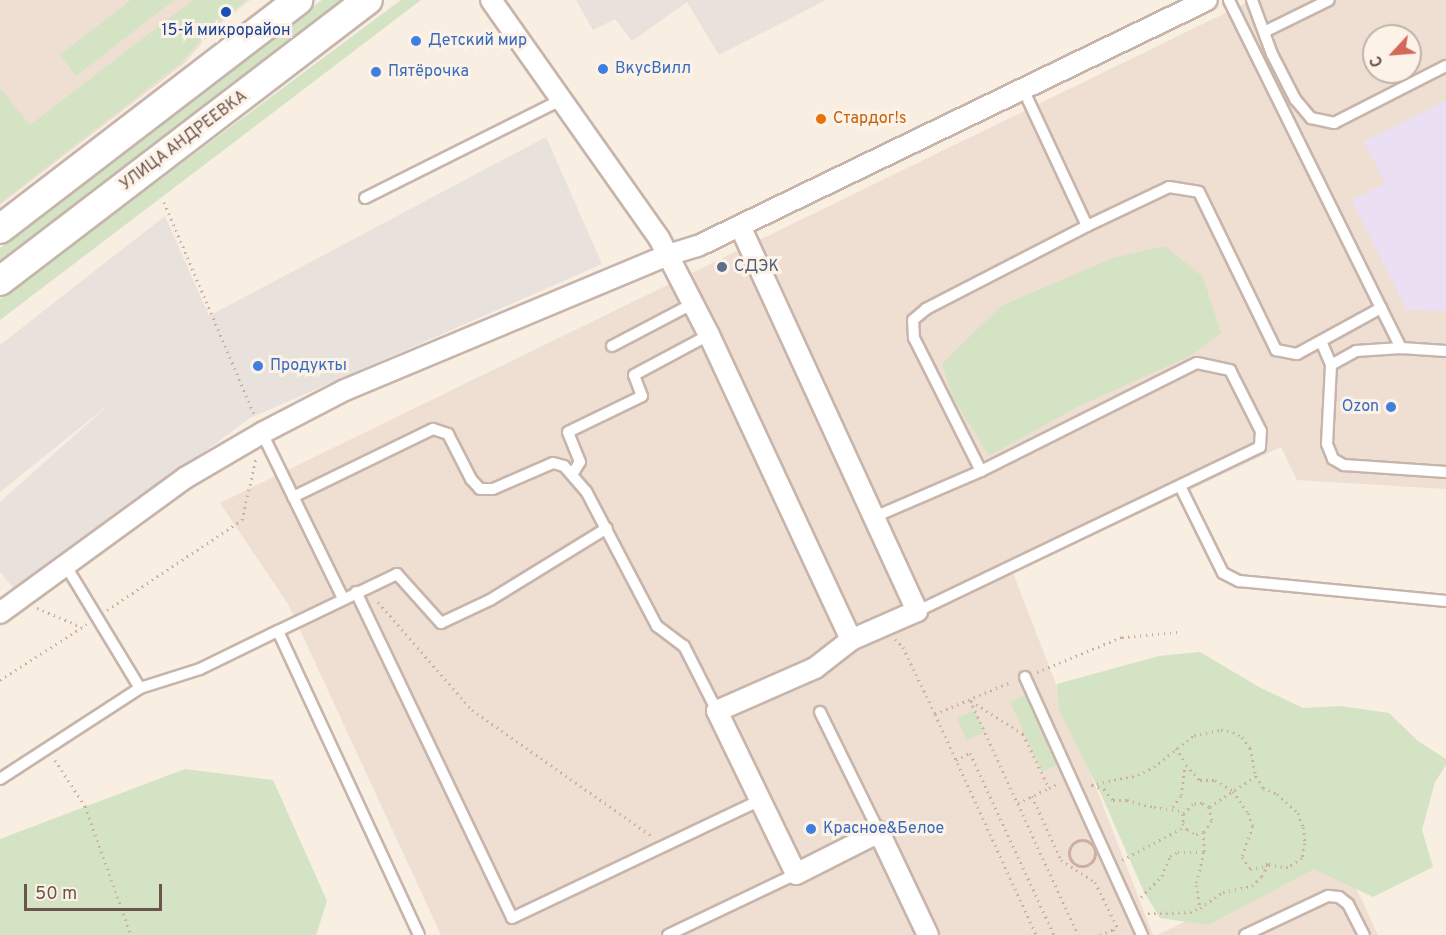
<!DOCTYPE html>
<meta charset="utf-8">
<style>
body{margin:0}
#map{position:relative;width:1446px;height:935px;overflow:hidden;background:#f8eee2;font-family:Overpass,sans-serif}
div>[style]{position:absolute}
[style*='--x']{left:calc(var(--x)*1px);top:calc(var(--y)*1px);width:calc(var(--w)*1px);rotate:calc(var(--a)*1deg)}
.residential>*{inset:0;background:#eedfd2}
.industrial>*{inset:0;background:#e8e1dc}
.education>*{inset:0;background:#ebdff4}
.green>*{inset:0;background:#d3e3c3;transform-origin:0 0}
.path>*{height:3px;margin-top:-1.5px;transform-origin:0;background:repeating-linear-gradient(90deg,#cdafa2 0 1.5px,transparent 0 6px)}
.path>.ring{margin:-1.5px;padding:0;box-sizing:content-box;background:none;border:3px solid #cdafa2;border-radius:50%}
.roads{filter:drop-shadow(2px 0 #c7b5ab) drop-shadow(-2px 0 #c7b5ab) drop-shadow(0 2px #c7b5ab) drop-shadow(0 -2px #c7b5ab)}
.service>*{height:10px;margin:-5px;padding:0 5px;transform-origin:5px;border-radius:5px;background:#fff}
.minor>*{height:20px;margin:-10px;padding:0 10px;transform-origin:10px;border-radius:10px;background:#fff}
.secondary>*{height:28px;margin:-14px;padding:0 14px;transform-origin:14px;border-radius:14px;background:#fff}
.dots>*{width:16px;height:16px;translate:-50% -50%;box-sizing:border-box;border:3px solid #fcf2e7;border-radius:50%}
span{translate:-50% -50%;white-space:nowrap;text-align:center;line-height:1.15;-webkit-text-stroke:6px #fcf2e7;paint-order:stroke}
.transit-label{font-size:16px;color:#164399}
.shop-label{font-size:16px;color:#366cbe}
.left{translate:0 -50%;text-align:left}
.right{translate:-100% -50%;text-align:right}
.food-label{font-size:16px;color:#c56008}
.street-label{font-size:16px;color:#6c554c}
.service-label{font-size:16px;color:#4e5e75}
.north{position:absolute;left:1362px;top:24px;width:60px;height:60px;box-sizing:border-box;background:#fcf2e7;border:2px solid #c2b3a9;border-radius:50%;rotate:244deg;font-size:16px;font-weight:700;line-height:24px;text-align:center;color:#6c554c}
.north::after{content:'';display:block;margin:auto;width:21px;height:27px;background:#d16858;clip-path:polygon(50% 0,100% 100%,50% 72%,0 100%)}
.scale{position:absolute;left:24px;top:884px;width:138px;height:27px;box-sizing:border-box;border:3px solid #6c554c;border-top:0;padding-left:8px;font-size:18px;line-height:21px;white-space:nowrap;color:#6c554c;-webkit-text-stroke:4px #fcf2e7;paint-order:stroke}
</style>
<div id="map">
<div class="residential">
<i style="clip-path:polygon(0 0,250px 0,213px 30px,185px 63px,0 205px)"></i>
<i style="clip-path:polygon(evenodd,1252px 0,1446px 0,1446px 489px,1297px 480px,1281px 447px,1013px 573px,1153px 935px,441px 935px,288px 604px,220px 503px,1252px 0,1374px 36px,1410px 36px,1410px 72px,1374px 72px,1374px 36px)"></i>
<i style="clip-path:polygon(1338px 849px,1378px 935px,1157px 935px)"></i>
</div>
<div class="industrial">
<i style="clip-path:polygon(576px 0,826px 0,719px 55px,687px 2px,632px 41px,615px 19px,593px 30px)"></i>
<i style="clip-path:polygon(546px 137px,602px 264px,250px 418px,16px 591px,0 572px,0 502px,113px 401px,0 492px,0 345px,165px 216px,209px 316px)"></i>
</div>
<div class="education">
<i style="clip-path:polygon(1446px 100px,1446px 311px,1407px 310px,1352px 201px,1385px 183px,1364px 142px)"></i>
</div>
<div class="green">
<i style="clip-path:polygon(131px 0,174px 0,76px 76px,60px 55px)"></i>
<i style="clip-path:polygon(193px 0,247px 0,212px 27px,181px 63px,0 203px,0 88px,30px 125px)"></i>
<i style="clip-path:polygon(322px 0,344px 0,0 263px,0 248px)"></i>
<i style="clip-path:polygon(401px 0,421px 0,0 320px,0 299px)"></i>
<i style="clip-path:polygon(1165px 246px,1203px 277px,1221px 333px,1190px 356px,1077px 407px,989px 456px,952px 396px,942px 364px,1001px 306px,1113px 258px)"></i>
<i style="clip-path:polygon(1200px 652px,1259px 687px,1303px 708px,1340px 706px,1389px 713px,1418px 741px,1446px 759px,1446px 765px,1435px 782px,1422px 830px,1433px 867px,1373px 897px,1314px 869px,1208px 925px,1160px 918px,1144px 892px,1101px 794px,1059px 710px,1057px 684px,1159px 656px)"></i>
<i style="left:1032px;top:692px;width:77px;height:24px;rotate:66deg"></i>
<i style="left:975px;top:710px;width:24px;height:20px;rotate:66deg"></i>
<i style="clip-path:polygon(185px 769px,273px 780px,327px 901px,316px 935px,0 935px,0 839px)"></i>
</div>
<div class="path">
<i style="--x:164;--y:202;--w:233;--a:67"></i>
<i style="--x:378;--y:602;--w:143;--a:49"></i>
<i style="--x:472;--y:710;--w:220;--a:35"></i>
<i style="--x:37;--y:608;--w:49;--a:22.9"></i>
<i style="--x:107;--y:610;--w:162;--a:-33.7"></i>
<i style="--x:242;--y:520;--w:63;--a:-77.1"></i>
<i style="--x:895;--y:639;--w:11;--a:45"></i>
<i style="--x:903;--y:647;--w:74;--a:64.5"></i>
<i style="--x:935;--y:714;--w:243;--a:65.4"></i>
<i style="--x:1037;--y:672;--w:92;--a:-22.4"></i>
<i style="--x:1122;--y:637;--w:56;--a:-5.1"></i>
<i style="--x:0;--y:680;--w:103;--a:-32.8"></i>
<i style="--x:970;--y:700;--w:259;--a:65.3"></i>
<i style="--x:971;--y:701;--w:62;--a:32.4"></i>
<i style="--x:1023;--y:734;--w:60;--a:64.3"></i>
<i style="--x:1049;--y:788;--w:9;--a:-27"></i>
<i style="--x:935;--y:714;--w:82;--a:-22.8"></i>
<i style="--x:1176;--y:748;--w:17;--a:59"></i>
<i style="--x:55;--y:760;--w:55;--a:56.9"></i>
<i style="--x:85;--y:806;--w:137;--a:70.4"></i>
<i style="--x:956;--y:760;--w:16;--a:-27"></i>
<i style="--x:970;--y:753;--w:200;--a:65.2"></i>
<i style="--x:1186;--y:765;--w:21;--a:47"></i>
<i style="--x:1200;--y:780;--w:15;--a:0"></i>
<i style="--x:1215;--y:780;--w:21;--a:31"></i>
<i style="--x:1233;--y:791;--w:27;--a:56"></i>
<i style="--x:1248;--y:813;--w:14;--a:69"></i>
<i style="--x:1253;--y:826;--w:33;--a:110"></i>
<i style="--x:1242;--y:857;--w:14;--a:56"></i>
<i style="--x:1250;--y:869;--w:15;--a:-11"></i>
<i style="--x:1256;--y:776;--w:56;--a:146.6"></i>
<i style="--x:1209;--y:807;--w:8;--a:-150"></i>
<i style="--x:1202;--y:803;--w:9;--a:174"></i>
<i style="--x:1193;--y:804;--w:14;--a:135"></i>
<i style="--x:1183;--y:814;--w:9;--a:90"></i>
<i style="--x:1183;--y:823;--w:8;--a:60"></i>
<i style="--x:1187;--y:830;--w:10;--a:24"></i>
<i style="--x:1196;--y:834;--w:7;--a:-16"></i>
<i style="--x:1203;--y:832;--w:20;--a:87"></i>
<i style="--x:1204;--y:852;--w:34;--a:104"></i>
<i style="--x:1196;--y:885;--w:23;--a:80"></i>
<i style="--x:1200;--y:908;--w:28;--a:-35"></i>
<i style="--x:1223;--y:892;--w:30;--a:-12"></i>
<i style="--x:1252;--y:886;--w:14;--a:-45"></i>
<i style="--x:1262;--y:876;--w:11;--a:-63"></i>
<i style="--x:1091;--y:785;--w:48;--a:-12"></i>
<i style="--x:1138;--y:775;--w:18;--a:-27"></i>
<i style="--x:1154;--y:767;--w:51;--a:-38.7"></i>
<i style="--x:1194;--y:735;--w:27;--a:-10"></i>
<i style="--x:1221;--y:730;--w:12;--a:9"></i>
<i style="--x:1233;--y:732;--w:10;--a:29"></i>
<i style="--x:1242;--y:737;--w:14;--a:54"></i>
<i style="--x:1250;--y:748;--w:29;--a:78"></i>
<i style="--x:1256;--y:776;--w:14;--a:60"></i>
<i style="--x:1263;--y:788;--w:15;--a:23"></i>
<i style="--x:1277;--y:794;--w:28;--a:42"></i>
<i style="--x:1298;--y:813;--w:15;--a:70"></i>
<i style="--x:1303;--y:827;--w:16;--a:83"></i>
<i style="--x:1305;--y:843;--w:15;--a:101"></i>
<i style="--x:1302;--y:858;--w:17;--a:147"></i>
<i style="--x:1288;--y:867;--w:19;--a:-174"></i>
<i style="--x:1092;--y:785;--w:13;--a:18"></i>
<i style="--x:1104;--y:789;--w:14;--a:51"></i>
<i style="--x:1113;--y:800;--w:14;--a:0"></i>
<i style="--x:1127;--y:800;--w:28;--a:15"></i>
<i style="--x:1154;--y:807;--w:30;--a:8"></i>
<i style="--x:1032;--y:796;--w:70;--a:65.6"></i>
<i style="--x:1061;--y:860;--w:40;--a:32.9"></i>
<i style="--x:1095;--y:882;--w:50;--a:63.9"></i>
<i style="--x:1018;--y:803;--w:34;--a:-26"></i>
<i style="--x:1173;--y:807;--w:14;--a:-56"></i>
<i style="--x:1181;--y:795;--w:29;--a:-82"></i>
<i style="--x:1204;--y:832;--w:14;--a:-56"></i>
<i style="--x:1212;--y:820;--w:13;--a:-103"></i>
<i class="ring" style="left:1069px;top:840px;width:23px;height:23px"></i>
<i style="--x:1122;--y:860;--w:70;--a:-28"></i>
<i style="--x:1268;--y:863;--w:3;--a:45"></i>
<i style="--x:1270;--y:865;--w:3;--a:162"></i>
<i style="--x:1267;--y:866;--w:2;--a:-117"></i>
<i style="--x:1266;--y:864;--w:2;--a:-27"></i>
<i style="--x:1141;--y:897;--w:30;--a:-45"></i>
<i style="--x:1162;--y:876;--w:22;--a:-68"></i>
<i style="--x:1170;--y:856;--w:9;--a:-27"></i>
<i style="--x:1178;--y:852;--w:26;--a:0"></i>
<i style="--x:1148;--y:913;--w:42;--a:-1.4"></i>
<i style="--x:1190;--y:912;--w:11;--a:-22"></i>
<i style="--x:1100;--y:935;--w:15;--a:-23"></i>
<i style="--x:1114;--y:929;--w:6;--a:99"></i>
</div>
<div class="roads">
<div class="service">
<i style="--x:1252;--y:0;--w:58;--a:69.7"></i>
<i style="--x:1272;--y:54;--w:51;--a:62.9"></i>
<i style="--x:1295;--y:99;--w:25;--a:50"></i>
<i style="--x:1311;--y:118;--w:24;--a:12"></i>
<i style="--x:1334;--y:123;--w:126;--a:-27"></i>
<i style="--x:1264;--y:32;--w:72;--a:-26.2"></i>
<i style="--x:1022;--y:87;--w:153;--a:64.9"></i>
<i style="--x:365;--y:198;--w:219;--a:-26.6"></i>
<i style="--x:1381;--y:308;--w:45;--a:63.4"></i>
<i style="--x:1401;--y:348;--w:45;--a:3.8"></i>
<i style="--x:1321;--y:341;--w:26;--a:67"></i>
<i style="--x:1331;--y:365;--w:79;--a:92.9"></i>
<i style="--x:1327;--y:444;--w:16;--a:68"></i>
<i style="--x:1333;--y:459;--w:13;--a:29"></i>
<i style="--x:1344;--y:465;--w:102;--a:3.9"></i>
<i style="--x:612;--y:346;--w:90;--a:-27.7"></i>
<i style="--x:1331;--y:365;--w:29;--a:-29"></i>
<i style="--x:1356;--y:351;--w:45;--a:-3.8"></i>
<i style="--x:262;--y:433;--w:184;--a:63.9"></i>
<i style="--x:981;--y:471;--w:149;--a:-116.7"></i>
<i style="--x:914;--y:338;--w:18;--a:-93"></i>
<i style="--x:913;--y:320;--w:17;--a:-40"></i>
<i style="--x:926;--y:309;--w:181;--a:-27.3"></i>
<i style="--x:1087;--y:226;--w:91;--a:-25.4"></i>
<i style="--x:1169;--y:187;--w:30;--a:9"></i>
<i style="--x:1199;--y:192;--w:176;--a:64"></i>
<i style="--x:1276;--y:350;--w:21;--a:11"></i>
<i style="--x:1297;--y:354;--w:96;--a:-28.7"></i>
<i style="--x:1381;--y:308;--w:343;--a:-116.3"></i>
<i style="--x:573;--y:473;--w:13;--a:-58"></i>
<i style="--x:580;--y:462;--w:32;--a:-112"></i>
<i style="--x:568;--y:432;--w:82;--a:-25.9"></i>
<i style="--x:642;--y:396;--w:22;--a:-111"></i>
<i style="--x:634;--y:375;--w:85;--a:-28.1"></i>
<i style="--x:1180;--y:486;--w:97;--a:63.7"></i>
<i style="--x:1223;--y:573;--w:18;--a:27"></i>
<i style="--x:1239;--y:581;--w:208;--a:5.5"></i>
<i style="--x:293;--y:497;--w:156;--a:-25.9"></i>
<i style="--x:433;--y:429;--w:16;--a:18"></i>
<i style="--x:448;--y:434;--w:51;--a:62.9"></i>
<i style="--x:471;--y:479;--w:13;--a:48"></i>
<i style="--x:480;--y:489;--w:13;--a:0"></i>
<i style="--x:493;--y:489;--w:65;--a:-23.4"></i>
<i style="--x:553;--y:463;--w:11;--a:15"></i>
<i style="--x:564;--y:466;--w:33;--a:49"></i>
<i style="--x:586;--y:491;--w:153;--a:62.3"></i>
<i style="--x:657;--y:626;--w:34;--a:37"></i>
<i style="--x:684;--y:646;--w:73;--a:63.1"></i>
<i style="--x:872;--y:518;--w:119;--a:-23.3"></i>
<i style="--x:981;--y:471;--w:241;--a:-26.6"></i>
<i style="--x:1197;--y:363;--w:34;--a:12"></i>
<i style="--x:1230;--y:370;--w:68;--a:63.1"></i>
<i style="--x:1261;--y:431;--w:16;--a:94"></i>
<i style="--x:1260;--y:447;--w:380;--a:154.4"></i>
<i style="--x:66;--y:566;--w:143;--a:58.8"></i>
<i style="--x:356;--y:592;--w:361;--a:64.4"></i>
<i style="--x:512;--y:918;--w:276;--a:-25.4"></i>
<i style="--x:1025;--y:677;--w:283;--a:65.6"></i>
<i style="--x:820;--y:712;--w:134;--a:63.8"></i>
<i style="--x:0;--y:779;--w:167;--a:-33"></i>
<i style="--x:140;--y:688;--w:63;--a:-17.6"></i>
<i style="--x:200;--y:669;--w:87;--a:-26"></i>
<i style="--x:419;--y:935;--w:335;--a:-114.9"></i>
<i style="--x:278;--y:631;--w:132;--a:-25.6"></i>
<i style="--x:397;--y:574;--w:66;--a:48.1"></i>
<i style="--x:441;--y:623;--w:54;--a:-25.1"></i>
<i style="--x:490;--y:600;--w:137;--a:-31.6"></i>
<i style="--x:668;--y:935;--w:142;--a:-25.5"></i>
<i style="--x:1245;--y:935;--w:92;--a:-25.2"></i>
<i style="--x:1328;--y:896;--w:11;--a:5"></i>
<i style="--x:1339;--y:897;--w:11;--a:38"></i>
<i style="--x:1348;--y:904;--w:35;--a:63"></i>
</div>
<div class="minor">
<i style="--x:491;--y:0;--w:291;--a:54.8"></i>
<i style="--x:659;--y:238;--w:109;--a:62.7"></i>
<i style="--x:709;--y:335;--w:336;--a:65"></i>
<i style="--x:740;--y:226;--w:424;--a:65.3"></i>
<i style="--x:917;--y:611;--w:72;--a:156.3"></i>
<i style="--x:851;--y:640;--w:46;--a:142.1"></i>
<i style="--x:815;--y:668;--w:107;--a:156.3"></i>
<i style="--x:717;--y:711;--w:181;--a:64.1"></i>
<i style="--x:796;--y:874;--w:93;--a:-26.8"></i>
<i style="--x:879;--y:832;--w:114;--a:64.6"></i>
<i style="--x:0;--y:613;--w:229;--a:-36.1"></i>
<i style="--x:185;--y:478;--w:89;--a:-30.3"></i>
<i style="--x:262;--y:433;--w:93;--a:-27.4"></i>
<i style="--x:345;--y:390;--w:350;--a:-22.7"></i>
<i style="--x:668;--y:255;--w:31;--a:-17"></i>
<i style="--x:698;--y:246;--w:565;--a:-25.79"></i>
</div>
<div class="secondary">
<i style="--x:0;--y:229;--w:376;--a:-37.5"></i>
<i style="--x:0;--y:281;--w:463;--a:-37.4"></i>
</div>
</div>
<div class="dots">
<i style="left:226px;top:12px;background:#1a4fb4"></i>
<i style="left:416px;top:41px;background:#3f7fe0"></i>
<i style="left:603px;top:69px;background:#3f7fe0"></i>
<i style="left:376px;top:72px;background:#3f7fe0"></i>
<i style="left:821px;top:119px;background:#e8710a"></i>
<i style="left:722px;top:267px;background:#5c6f8a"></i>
<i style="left:258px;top:366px;background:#3f7fe0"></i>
<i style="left:1391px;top:407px;background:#3f7fe0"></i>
<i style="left:811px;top:829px;background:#3f7fe0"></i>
</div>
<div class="transit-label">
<span style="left:226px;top:31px">15-й микрорайон</span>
</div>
<div class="shop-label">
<span class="left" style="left:428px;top:41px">Детский мир</span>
<span class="left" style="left:615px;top:69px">ВкусВилл</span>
<span class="left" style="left:388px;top:72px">Пятёрочка</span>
<span class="left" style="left:270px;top:366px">Продукты</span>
<span class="right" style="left:1379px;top:407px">Ozon</span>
<span class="left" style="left:823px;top:829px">Красное&amp;Белое</span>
</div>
<div class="food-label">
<span class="left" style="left:833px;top:119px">Стардог!s</span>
</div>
<div class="street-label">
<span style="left:184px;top:141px;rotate:-37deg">УЛИЦА АНДРЕЕВКА</span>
</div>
<div class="service-label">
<span class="left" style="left:734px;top:267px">СДЭК</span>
</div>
<div class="north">С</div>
<div class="scale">50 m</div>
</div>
